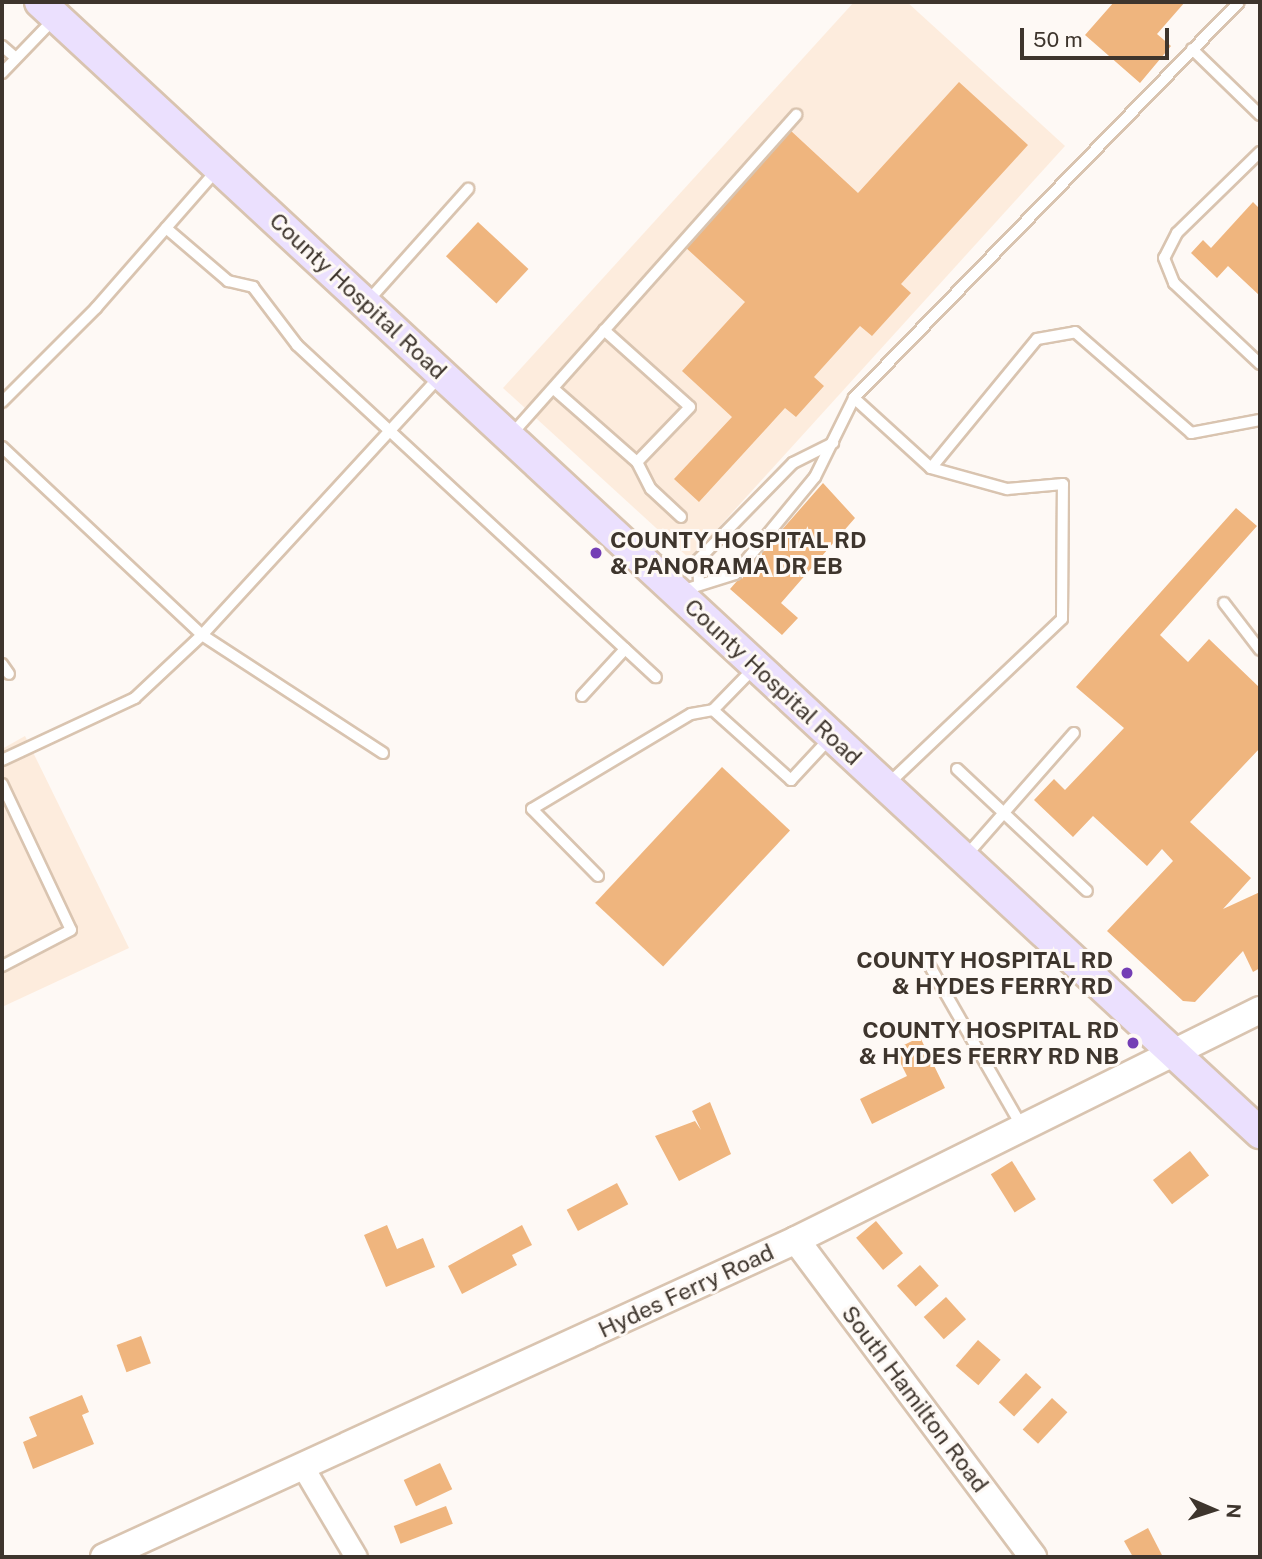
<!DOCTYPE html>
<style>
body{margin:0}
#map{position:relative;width:1262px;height:1559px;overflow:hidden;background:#fef9f5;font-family:"Public Sans",sans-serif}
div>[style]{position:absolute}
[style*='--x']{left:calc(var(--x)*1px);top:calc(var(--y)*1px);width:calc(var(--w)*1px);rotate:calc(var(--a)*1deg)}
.built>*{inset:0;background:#fdecdd}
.building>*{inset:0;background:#efb57e;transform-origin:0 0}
.roads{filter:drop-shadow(2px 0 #d9c4b0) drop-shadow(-2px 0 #d9c4b0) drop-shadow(0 2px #d9c4b0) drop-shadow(0 -2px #d9c4b0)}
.service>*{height:10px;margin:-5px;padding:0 5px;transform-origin:5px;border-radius:5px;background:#fff}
.minor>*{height:21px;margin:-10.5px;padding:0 10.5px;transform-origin:10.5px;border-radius:10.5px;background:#fff}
.tertiary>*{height:26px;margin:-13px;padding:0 13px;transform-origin:13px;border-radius:13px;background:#fff}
.secondary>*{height:30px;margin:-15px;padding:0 15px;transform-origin:15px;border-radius:15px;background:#ebe0fe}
.dots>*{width:19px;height:19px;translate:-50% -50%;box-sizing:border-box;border:4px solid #fef9f5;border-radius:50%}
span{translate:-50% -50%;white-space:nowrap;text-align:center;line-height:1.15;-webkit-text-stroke:6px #fef9f5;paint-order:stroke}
.street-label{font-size:23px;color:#3e352d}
.poi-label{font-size:23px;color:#3e352d;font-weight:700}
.left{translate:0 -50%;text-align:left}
.right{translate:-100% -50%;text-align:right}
.frame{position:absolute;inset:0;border:4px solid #3e352d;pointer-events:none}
.north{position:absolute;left:1178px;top:1475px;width:70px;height:70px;-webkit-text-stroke:5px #fef9f5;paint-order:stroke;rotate:93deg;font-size:19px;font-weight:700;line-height:28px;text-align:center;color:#3e352d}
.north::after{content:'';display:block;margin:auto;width:24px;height:32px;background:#3e352d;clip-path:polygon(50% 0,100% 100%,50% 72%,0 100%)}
.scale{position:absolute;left:1020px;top:28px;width:149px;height:32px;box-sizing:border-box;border:4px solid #3e352d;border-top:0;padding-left:9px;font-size:21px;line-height:24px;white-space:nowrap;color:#3e352d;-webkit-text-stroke:5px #fef9f5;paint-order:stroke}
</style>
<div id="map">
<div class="built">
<i style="clip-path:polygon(854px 2px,907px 2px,1065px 146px,690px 559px,503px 388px)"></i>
<i style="clip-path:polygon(25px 736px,129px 948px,2px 1007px,2px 749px)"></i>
</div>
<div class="building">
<i style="clip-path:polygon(1114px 2px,1185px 2px,1157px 34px,1171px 46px,1140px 83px,1085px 35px)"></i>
<i style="clip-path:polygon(959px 82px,1028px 145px,901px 284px,911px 293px,872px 336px,860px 326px,814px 377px,824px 386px,796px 417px,785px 408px,699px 502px,674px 479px,732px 417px,682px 371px,745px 302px,684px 246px,790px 130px,858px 193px)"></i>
<i style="clip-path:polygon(1253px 202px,1260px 209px,1260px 296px,1228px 266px,1217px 278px,1191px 253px,1203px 240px,1211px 248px)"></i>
<i style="left:478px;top:222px;width:69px;height:47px;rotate:43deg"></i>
<i style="clip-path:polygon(823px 483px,855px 518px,781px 603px,798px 618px,782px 635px,730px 589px)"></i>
<i style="clip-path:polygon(1236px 508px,1257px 526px,1160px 635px,1188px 662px,1209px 639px,1260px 688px,1260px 748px,1190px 822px,1251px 878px,1223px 909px,1260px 892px,1260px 968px,1253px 972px,1243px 951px,1195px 1002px,1183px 1001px,1107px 931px,1173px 861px,1162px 849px,1147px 866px,1093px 816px,1073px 837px,1034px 800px,1054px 779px,1065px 790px,1124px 728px,1076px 687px)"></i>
<i style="left:722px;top:767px;width:93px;height:186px;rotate:43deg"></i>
<i style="clip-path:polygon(920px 1037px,945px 1088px,872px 1124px,860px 1099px,907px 1076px,894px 1050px)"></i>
<i style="clip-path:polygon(710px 1102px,731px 1154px,679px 1181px,655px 1136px,695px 1121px,701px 1130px,692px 1111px)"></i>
<i style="left:1190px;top:1151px;width:31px;height:47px;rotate:52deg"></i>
<i style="left:1012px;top:1161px;width:45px;height:25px;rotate:58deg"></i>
<i style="left:617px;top:1183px;width:24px;height:57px;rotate:62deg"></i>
<i style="left:876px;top:1221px;width:42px;height:26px;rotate:50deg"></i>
<i style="clip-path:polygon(387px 1225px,397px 1249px,423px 1238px,435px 1267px,386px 1287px,364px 1235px)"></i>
<i style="clip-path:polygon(522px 1225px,532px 1245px,512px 1255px,517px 1265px,462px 1294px,448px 1266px)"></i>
<i style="left:920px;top:1265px;width:28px;height:31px;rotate:48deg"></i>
<i style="left:946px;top:1297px;width:30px;height:30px;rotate:48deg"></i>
<i style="left:141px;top:1336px;width:29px;height:26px;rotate:70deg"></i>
<i style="left:978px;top:1340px;width:30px;height:34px;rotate:41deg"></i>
<i style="left:1026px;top:1373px;width:21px;height:40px;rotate:43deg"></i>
<i style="clip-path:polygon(82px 1395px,89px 1412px,82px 1415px,94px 1444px,33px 1469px,23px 1442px,37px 1436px,29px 1417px)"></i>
<i style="left:1052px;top:1398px;width:21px;height:43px;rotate:43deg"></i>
<i style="left:440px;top:1463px;width:29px;height:40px;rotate:65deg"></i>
<i style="left:446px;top:1506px;width:19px;height:56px;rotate:69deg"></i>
<i style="clip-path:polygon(1148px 1528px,1163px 1557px,1133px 1557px,1124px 1541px)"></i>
</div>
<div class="roads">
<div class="service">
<i style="--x:2;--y:46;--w:18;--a:41"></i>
<i style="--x:1192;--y:49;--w:95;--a:44.1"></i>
<i style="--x:2;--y:73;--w:75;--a:-46.1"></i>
<i style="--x:1260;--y:152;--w:116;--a:135.7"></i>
<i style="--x:1177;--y:233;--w:28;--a:117"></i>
<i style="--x:1164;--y:258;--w:27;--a:68"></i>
<i style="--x:1174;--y:283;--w:118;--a:43.3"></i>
<i style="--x:166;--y:228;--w:82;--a:40.5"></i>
<i style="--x:228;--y:281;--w:26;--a:13"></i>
<i style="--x:253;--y:287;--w:73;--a:52.8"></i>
<i style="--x:297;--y:345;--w:489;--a:42.8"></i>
<i style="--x:367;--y:302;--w:152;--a:-48.2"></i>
<i style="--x:604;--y:330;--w:115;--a:41.8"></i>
<i style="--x:690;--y:407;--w:76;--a:133.9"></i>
<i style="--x:555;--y:390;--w:109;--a:41.3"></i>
<i style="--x:637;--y:462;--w:30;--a:63"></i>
<i style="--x:651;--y:489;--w:41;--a:43"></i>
<i style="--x:854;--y:398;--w:104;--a:42.3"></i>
<i style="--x:931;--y:468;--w:167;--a:-50.6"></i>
<i style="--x:1037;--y:339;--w:39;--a:-10"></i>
<i style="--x:1075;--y:332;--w:154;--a:41"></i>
<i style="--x:1191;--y:433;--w:70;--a:-10.7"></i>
<i style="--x:2;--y:402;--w:133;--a:-45"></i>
<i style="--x:96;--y:308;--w:184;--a:-48.8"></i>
<i style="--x:511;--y:435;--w:429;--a:-48.3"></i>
<i style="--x:2;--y:447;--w:274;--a:43.2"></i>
<i style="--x:202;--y:635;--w:92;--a:136.8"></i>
<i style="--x:135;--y:698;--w:147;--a:155"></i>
<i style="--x:699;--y:583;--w:23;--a:-92"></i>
<i style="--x:698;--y:560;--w:136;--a:-45.6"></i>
<i style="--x:793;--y:463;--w:45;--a:-26.6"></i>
<i style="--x:681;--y:591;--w:57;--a:-17.5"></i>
<i style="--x:735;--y:574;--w:126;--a:-50.5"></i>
<i style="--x:815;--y:477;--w:88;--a:-63.7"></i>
<i style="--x:854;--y:398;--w:552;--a:-45.81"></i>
<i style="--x:1224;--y:603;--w:59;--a:52.5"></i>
<i style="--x:2;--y:664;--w:12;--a:55"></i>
<i style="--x:755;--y:667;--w:60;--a:134.3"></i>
<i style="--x:713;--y:710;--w:105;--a:41.9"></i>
<i style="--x:791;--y:780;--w:57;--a:-47.1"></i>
<i style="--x:582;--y:696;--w:64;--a:-47.5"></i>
<i style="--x:383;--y:753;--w:216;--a:-146.9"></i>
<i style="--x:202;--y:635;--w:352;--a:-47.4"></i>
<i style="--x:957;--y:769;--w:178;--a:43.2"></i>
<i style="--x:2;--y:784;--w:161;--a:64.7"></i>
<i style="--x:71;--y:930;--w:78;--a:152.4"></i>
<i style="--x:887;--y:785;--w:241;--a:-43.5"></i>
<i style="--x:1062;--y:619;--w:135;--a:-89.6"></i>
<i style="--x:1063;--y:484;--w:56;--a:174.9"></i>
<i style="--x:1007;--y:489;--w:79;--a:-164.6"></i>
<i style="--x:965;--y:857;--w:165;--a:-48.7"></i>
<i style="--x:598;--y:876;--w:94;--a:-134.6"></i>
<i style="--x:532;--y:809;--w:185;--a:-30.9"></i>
<i style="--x:691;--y:714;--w:22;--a:-10"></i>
<i style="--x:927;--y:961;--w:189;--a:60.2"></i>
</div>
<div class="minor">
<i style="--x:304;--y:1469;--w:102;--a:59.4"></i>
</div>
<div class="tertiary">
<i style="--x:796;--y:1240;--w:396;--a:53.2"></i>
<i style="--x:104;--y:1557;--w:761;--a:-24.61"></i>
<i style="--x:796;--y:1240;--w:518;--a:-26.37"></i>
</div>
<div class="secondary">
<i style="--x:40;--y:2;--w:1664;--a:42.83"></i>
</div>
</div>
<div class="dots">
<i style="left:596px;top:553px;background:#743eb5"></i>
<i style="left:1127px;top:973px;background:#743eb5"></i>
<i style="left:1133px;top:1043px;background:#743eb5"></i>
</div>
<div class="street-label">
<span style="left:358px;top:296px;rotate:43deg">County Hospital Road</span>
<span style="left:773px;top:682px;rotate:43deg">County Hospital Road</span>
<span style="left:686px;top:1291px;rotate:-25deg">Hydes Ferry Road</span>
<span style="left:915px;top:1399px;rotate:53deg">South Hamilton Road</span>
</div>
<div class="poi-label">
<span class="left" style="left:610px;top:553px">COUNTY HOSPITAL RD<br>&amp; PANORAMA DR EB</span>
<span class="right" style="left:1113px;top:973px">COUNTY HOSPITAL RD<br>&amp; HYDES FERRY RD</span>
<span class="right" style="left:1119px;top:1043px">COUNTY HOSPITAL RD<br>&amp; HYDES FERRY RD NB</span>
</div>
<div class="frame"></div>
<div class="north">N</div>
<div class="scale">50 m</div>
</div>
